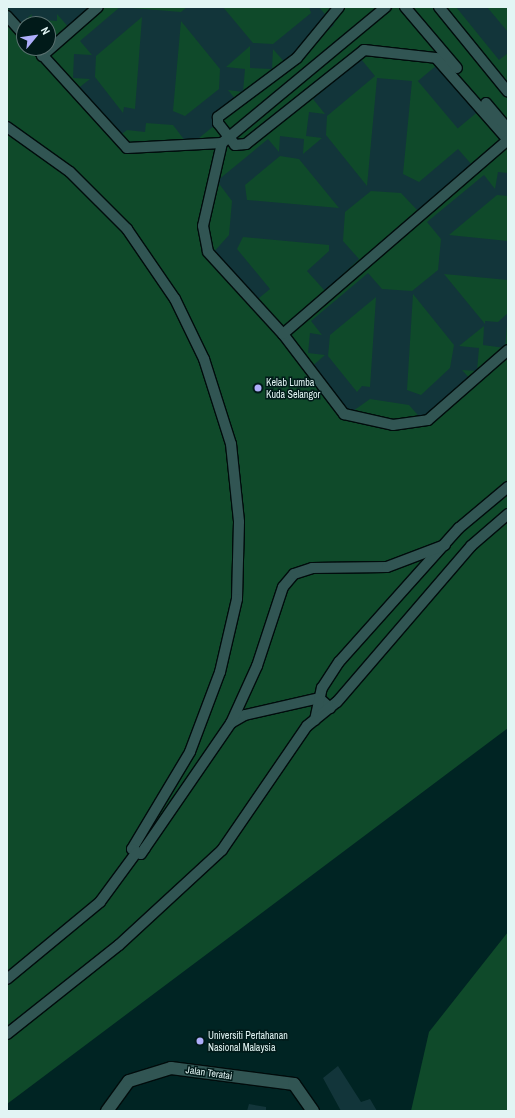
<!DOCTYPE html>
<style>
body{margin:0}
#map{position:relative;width:515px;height:1118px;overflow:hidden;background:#002423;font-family:"Archivo Narrow",sans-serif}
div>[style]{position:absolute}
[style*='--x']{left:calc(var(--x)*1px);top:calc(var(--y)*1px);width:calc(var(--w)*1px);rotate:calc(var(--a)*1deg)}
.green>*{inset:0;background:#0f4a2a}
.building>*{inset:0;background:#12353a;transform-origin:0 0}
.roads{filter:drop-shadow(1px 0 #000c0c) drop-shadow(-1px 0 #000c0c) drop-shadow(0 1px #000c0c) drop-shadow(0 -1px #000c0c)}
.service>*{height:10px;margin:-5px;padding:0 5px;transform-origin:5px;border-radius:5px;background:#315553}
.minor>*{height:12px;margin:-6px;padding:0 6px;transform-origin:6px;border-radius:6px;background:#315553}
.dots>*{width:11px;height:11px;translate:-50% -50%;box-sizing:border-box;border:2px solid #011a19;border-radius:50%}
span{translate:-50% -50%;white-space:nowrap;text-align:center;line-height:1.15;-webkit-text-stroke:3px #011a19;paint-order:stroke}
.poi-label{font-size:10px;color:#e2f5f4}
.left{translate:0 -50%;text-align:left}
.street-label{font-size:10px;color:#e2f5f4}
.frame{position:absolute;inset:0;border:8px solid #e2f5f4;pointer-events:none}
.north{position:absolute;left:16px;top:16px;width:40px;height:40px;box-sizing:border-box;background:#011a19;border:1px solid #5b7271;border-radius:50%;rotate:61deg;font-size:11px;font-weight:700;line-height:16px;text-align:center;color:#e2f5f4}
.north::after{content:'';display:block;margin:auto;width:14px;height:18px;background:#aeaefa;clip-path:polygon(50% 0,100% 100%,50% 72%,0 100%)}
</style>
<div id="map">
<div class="green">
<i style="clip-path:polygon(evenodd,7px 7px,508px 7px,508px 728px,7px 1104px,7px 7px,24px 24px,48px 24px,48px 48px,24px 48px,24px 24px)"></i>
<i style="clip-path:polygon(508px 932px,508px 1111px,411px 1111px,429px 1032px)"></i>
</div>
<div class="building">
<i style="clip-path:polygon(7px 7px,95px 7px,70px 29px,57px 14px,57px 21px,31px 19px,32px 14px,20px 24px)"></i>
<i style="clip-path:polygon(evenodd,120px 7px,181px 12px,187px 7px,223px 7px,253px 43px,273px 44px,311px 13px,309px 7px,319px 7px,334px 25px,287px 65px,273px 49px,272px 69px,250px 68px,250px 46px,226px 67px,245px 69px,243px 92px,228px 90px,240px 105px,189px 146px,173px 125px,146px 123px,145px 132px,127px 130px,115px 139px,76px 90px,90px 79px,73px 78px,74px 54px,92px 55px,80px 41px,120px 7px,142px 17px,135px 109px,124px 107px,123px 113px,95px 77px,96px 56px,142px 17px,120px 7px,181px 21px,220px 69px,219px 89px,185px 116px,173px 111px,181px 21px)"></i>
<i style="clip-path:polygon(456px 7px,487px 7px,508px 32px,508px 53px,499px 60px)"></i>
<i style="clip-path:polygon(evenodd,361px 59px,375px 76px,327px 116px,326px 135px,367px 186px,377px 78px,412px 81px,403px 174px,419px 182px,458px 149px,472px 165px,418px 211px,401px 193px,371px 191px,345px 212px,343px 241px,359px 259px,325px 291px,307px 271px,329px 251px,329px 245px,243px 237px,237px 249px,270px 289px,252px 304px,212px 254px,229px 235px,232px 201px,217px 181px,268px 139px,279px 152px,280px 136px,304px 139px,303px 154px,322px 138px,306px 136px,309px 112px,325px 114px,313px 99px,361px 59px,280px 156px,299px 159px,339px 208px,247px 200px,245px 185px,280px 156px)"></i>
<i style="left:437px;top:65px;width:62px;height:25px;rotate:50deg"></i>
<i style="clip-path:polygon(evenodd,498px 172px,508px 173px,508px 196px,497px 195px,449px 235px,508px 241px,508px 280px,444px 274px,485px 324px,485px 321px,498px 322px,508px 313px,505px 348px,483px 345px,484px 326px,459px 346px,479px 348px,477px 371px,462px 370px,471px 380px,424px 422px,409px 405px,370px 399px,346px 416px,309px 369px,325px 355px,308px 353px,310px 333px,322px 335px,311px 321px,368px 273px,382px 289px,412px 291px,438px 270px,441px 239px,427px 222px,484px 175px,495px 189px,498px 172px,413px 294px,454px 345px,450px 368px,421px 395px,407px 390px,413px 294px,498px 172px,376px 297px,370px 387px,362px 386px,357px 392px,328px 356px,330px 335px,376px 297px)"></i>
<i style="clip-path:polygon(338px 1066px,361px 1102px,370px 1099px,377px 1111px,341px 1111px,323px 1078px)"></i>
<i style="clip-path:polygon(249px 1104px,266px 1107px,266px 1111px,247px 1111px)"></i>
</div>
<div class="roads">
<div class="service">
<i style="--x:339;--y:7;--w:66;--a:129.5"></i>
<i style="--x:297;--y:58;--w:99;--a:143.2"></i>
<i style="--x:218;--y:117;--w:6;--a:90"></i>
<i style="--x:218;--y:123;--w:28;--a:52"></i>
<i style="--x:235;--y:145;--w:11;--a:-5"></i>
<i style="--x:246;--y:144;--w:151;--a:-38.5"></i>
<i style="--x:364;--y:50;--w:72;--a:6.3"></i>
<i style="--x:436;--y:58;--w:109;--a:48.7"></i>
<i style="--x:405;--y:7;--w:80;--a:49.6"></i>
<i style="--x:439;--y:7;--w:109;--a:50.9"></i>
<i style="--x:7;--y:16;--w:25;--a:48"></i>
<i style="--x:36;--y:48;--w:135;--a:47.7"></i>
<i style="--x:127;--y:148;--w:95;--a:-3"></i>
<i style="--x:222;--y:143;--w:213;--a:-39.7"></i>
<i style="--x:42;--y:56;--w:74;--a:-41.2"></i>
<i style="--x:486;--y:103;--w:34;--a:50"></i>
<i style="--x:7;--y:127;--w:77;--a:35.5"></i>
<i style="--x:70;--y:172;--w:81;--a:45"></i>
<i style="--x:127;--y:229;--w:85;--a:55.6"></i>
<i style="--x:175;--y:299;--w:67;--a:64.2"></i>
<i style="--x:204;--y:359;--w:89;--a:72.4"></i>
<i style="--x:231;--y:444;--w:78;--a:84.1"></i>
<i style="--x:239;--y:522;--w:77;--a:91.5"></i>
<i style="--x:237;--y:599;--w:75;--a:103.1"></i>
<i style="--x:220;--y:672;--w:85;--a:110.6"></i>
<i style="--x:190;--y:752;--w:113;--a:120.9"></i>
<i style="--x:132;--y:849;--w:10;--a:29"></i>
<i style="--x:141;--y:854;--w:7;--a:-56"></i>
<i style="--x:145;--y:848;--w:152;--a:-55.5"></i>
<i style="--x:231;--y:723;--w:16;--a:-30"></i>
<i style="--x:245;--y:715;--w:76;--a:-12.9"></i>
<i style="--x:319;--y:698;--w:15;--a:42"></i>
<i style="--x:222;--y:143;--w:85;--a:102.9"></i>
<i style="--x:203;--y:226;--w:26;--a:79"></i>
<i style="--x:208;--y:252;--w:111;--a:47.6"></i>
<i style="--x:283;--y:334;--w:101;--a:52.7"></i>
<i style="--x:344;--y:414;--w:50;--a:12.7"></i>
<i style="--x:393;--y:425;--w:35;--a:-8"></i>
<i style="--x:428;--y:420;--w:106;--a:-41.2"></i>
<i style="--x:283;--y:334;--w:297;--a:-40.8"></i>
<i style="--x:315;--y:720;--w:33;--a:-78"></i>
<i style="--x:322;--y:688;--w:31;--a:-57"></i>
<i style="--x:339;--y:662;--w:180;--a:-48.2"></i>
<i style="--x:459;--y:528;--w:64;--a:-39.9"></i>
<i style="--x:231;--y:723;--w:63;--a:-65.5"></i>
<i style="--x:257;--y:666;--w:83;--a:-71.8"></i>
<i style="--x:283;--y:587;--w:17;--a:-50"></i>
<i style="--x:294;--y:574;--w:19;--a:-18"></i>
<i style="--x:312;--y:568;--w:75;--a:-0.8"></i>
<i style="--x:387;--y:567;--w:62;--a:-20.8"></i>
<i style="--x:7;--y:979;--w:121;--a:-39.6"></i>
<i style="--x:100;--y:902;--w:61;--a:-53.7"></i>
<i style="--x:7;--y:1034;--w:143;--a:-38.5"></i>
<i style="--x:119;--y:945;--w:140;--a:-42.7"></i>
<i style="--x:222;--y:850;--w:150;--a:-55.6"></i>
<i style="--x:307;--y:726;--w:38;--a:-39"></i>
<i style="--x:337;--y:702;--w:206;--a:-49.3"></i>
<i style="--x:471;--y:546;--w:49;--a:-40.9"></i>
</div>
<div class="minor">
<i style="--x:107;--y:1111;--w:37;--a:-54"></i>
<i style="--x:129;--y:1081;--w:44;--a:-17.2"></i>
<i style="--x:171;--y:1068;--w:124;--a:7.4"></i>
<i style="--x:294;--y:1084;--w:33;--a:55"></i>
</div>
</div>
<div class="dots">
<i style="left:258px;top:388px;background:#aeaefa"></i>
<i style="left:200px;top:1041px;background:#aeaefa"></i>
</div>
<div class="poi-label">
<span class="left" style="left:266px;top:388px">Kelab Lumba<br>Kuda Selangor</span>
<span class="left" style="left:208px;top:1041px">Universiti Pertahanan<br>Nasional Malaysia</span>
</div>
<div class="street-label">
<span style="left:209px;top:1073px;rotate:8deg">Jalan Teratai</span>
</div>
<div class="frame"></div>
<div class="north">N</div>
</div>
